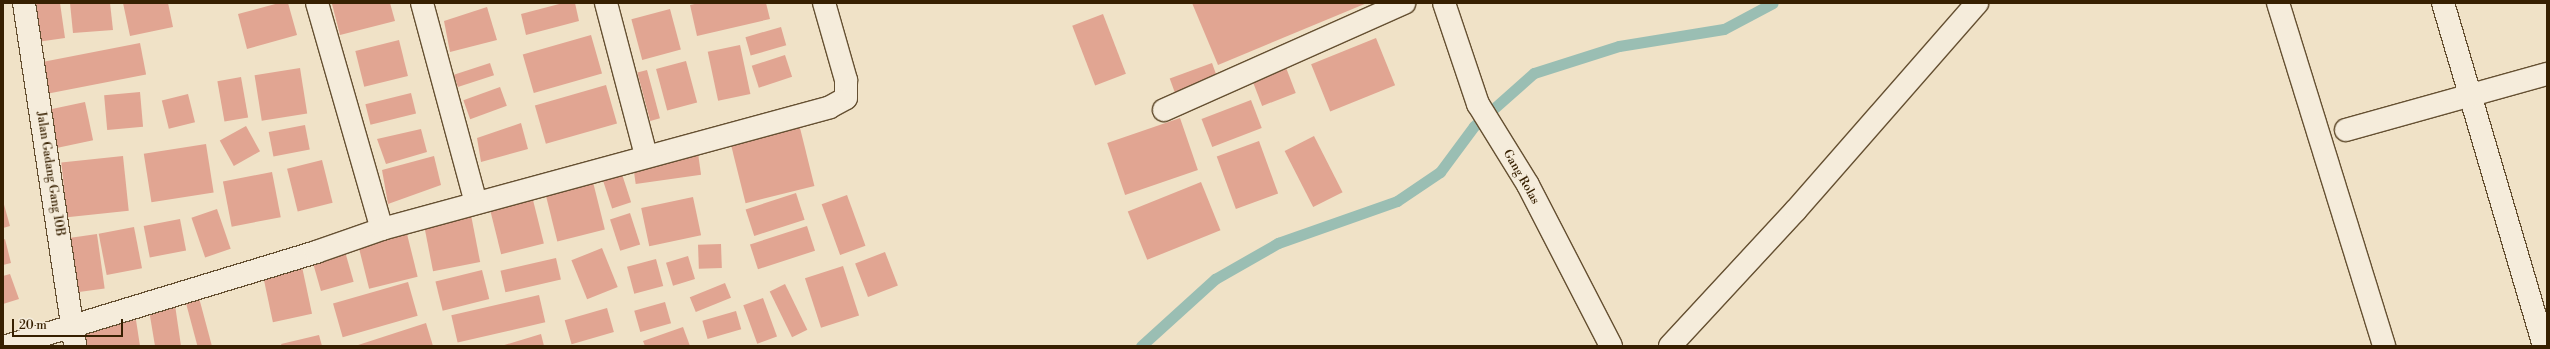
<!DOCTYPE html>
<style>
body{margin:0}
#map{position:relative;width:2550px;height:349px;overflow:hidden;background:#f0e2c7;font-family:"Libre Bodoni",serif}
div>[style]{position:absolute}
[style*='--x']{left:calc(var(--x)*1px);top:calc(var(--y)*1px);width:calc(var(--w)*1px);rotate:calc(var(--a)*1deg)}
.stream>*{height:11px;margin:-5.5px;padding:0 5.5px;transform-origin:5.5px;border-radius:5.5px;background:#9abeb3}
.building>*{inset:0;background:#e1a592;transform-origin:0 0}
.roads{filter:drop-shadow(1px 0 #655032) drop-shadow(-1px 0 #655032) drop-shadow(0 1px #655032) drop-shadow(0 -1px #655032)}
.street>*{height:22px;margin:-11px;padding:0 11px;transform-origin:11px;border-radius:11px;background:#f5ecdb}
span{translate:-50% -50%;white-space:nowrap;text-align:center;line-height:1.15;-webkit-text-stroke:3.5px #f5ecdb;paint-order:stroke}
.street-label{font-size:12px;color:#372001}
.frame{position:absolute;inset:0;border:4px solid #372001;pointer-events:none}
.scale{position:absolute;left:12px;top:319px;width:111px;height:18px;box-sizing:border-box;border:2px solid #372001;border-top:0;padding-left:5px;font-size:12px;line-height:14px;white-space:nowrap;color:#372001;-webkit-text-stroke:3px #f5ecdb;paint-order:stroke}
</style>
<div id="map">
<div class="stream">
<i style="--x:1141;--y:346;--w:100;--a:-42.2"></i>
<i style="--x:1215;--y:279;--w:73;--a:-29.7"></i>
<i style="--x:1278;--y:243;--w:126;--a:-19.4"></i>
<i style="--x:1397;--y:201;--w:52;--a:-34"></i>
<i style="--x:1440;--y:172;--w:57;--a:-53.5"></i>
<i style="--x:1474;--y:126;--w:80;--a:-41.5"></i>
<i style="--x:1534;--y:73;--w:89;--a:-17.6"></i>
<i style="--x:1619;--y:46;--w:106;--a:-9.2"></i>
<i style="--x:1724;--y:29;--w:55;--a:-28"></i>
</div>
<div class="building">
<i style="clip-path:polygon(27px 3px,60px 3px,65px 38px,30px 43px)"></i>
<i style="clip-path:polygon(70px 3px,110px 3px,113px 30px,73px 33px)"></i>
<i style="clip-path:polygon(123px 3px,168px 3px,173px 27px,130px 36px)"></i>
<i style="clip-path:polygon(279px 3px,288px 3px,297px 35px,247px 49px,238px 14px)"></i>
<i style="clip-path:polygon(390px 3px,395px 21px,340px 35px,332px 4px)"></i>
<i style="clip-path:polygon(563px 3px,575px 3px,579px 21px,526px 35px,521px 14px)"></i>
<i style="clip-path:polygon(699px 3px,766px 3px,770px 19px,697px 36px,690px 5px)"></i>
<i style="clip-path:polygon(1192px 3px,1367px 3px,1218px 65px)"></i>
<i style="clip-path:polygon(487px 7px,497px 40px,450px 52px,444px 21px)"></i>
<i style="left:670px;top:9px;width:42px;height:40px;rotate:75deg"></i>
<i style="left:1103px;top:14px;width:64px;height:33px;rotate:69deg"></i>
<i style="left:781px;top:27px;width:19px;height:37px;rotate:74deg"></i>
<i style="left:591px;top:35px;width:40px;height:71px;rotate:74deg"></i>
<i style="left:1376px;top:38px;width:51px;height:70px;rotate:68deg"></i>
<i style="left:399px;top:40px;width:37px;height:45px;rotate:76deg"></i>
<i style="left:140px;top:43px;width:32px;height:106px;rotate:79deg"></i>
<i style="left:740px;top:45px;width:50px;height:33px;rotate:78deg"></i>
<i style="left:785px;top:55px;width:23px;height:35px;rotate:72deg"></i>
<i style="left:686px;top:61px;width:43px;height:31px;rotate:75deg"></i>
<i style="left:490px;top:63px;width:13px;height:38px;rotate:72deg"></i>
<i style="left:1212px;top:63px;width:20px;height:45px;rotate:70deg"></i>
<i style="left:1285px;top:65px;width:30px;height:36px;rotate:69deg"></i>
<i style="left:300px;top:68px;width:46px;height:46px;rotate:81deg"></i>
<i style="left:647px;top:70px;width:50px;height:10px;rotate:75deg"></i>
<i style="left:241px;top:77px;width:41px;height:24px;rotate:80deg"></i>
<i style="left:606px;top:85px;width:40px;height:74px;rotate:74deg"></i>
<i style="left:500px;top:87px;width:20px;height:39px;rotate:70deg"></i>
<i style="left:140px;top:92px;width:35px;height:36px;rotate:85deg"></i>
<i style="left:411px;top:93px;width:21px;height:47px;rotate:76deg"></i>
<i style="left:188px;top:94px;width:29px;height:27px;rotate:76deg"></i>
<i style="left:1251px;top:100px;width:30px;height:53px;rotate:69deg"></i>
<i style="left:85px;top:102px;width:39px;height:41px;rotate:78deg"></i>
<i style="left:1180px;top:118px;width:55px;height:77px;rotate:71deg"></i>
<i style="left:798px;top:120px;width:68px;height:71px;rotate:76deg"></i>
<i style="clip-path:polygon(521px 123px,528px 149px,481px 162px,477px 138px)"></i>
<i style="left:305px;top:125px;width:25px;height:37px;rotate:79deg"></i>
<i style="left:246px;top:126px;width:29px;height:30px;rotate:61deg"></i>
<i style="clip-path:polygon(421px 129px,427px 152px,386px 164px,377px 139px)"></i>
<i style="left:1314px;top:136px;width:63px;height:33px;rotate:63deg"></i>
<i style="left:1259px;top:141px;width:56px;height:45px;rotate:70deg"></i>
<i style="left:206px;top:144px;width:49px;height:63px;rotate:81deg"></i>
<i style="left:698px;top:153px;width:22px;height:66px;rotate:82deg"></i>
<i style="left:123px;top:156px;width:55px;height:62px;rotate:84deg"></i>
<i style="clip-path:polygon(434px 156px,441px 185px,388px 204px,382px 170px)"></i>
<i style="left:322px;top:160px;width:44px;height:36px;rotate:76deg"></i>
<i style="left:620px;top:168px;width:36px;height:20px;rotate:72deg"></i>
<i style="left:272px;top:172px;width:46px;height:50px;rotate:79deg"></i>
<i style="left:593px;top:182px;width:49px;height:49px;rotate:76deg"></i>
<i style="left:1201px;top:182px;width:52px;height:79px;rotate:68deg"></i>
<i style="left:796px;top:193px;width:28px;height:53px;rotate:72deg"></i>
<i style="left:847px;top:195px;width:54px;height:27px;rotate:70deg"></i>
<i style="left:532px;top:196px;width:49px;height:44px;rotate:76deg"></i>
<i style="left:693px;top:197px;width:39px;height:53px;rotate:78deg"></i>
<i style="clip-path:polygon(3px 201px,10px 226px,3px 228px)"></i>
<i style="left:217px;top:209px;width:42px;height:27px;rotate:71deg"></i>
<i style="left:630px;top:213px;width:33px;height:21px;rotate:72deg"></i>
<i style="left:471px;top:215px;width:48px;height:48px;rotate:79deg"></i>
<i style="left:180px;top:219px;width:32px;height:37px;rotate:79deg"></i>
<i style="left:807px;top:226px;width:26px;height:60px;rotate:72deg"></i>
<i style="left:134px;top:227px;width:42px;height:36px;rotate:79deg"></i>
<i style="left:97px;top:234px;width:55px;height:37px;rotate:82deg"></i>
<i style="left:407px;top:234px;width:44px;height:50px;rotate:76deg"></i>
<i style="clip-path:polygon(5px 239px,11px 263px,3px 265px,3px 240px)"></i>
<i style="left:721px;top:244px;width:24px;height:23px;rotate:88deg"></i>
<i style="left:344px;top:248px;width:35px;height:34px;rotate:74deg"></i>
<i style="left:602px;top:248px;width:42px;height:33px;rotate:68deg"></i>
<i style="left:885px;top:252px;width:36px;height:32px;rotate:69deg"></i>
<i style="left:688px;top:256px;width:24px;height:23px;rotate:73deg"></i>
<i style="left:556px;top:258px;width:22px;height:57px;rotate:77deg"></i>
<i style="left:656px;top:259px;width:28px;height:30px;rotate:75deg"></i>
<i style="left:301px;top:262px;width:53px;height:40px;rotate:78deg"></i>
<i style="left:843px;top:266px;width:52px;height:40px;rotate:72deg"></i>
<i style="left:482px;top:270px;width:30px;height:48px;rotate:76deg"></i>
<i style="clip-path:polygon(10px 274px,19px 299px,3px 304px,3px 276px)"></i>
<i style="left:408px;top:282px;width:35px;height:78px;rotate:74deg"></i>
<i style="left:725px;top:283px;width:16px;height:38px;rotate:68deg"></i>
<i style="left:785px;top:284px;width:51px;height:17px;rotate:64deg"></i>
<i style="left:198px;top:294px;width:54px;height:14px;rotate:75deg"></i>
<i style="left:539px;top:295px;width:28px;height:90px;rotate:77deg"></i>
<i style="left:763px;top:298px;width:41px;height:21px;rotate:70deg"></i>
<i style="left:665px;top:302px;width:22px;height:32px;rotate:74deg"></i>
<i style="clip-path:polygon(175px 305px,181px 346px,155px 346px,149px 310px)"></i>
<i style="left:607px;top:308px;width:25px;height:44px;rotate:74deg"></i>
<i style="left:736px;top:311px;width:19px;height:35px;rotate:74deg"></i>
<i style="clip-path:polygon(136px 320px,140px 346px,86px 346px,83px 329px)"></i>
<i style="clip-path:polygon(426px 323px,433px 346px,355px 346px)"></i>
<i style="clip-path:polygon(683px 327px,690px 346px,645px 346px,643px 341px)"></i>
<i style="clip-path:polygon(541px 334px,544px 346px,501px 346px)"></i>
<i style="clip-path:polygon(319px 335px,322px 346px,282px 346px,281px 344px)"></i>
</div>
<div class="roads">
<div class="street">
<i style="--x:24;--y:3;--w:347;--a:81.5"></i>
<i style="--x:317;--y:3;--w:235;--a:74"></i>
<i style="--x:422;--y:3;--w:207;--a:74.9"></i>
<i style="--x:606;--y:3;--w:157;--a:75.3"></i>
<i style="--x:1444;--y:3;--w:107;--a:71.4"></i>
<i style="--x:1478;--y:104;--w:95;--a:58.3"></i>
<i style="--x:1528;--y:185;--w:181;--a:62.7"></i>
<i style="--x:2278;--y:3;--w:359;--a:72.8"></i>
<i style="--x:2443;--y:3;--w:358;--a:73.6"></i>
<i style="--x:1164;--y:110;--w:263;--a:-24"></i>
<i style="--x:2346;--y:130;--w:209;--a:-15.6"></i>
<i style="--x:7;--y:346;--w:323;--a:-16.9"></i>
<i style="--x:316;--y:252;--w:70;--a:-19.2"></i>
<i style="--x:382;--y:229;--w:464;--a:-15.2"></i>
<i style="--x:830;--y:107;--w:18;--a:-29"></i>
<i style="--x:846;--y:98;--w:18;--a:-90"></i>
<i style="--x:846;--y:80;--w:80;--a:-105.9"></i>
<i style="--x:1670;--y:346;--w:185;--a:-47.2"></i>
<i style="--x:1796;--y:210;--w:275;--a:-48.8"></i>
</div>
</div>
<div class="street-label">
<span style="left:50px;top:174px;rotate:81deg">Jalan Gadang Gang 10B</span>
<span style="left:1521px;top:177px;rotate:60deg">Gang Rolas</span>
</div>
<div class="frame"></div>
<div class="scale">20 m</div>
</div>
